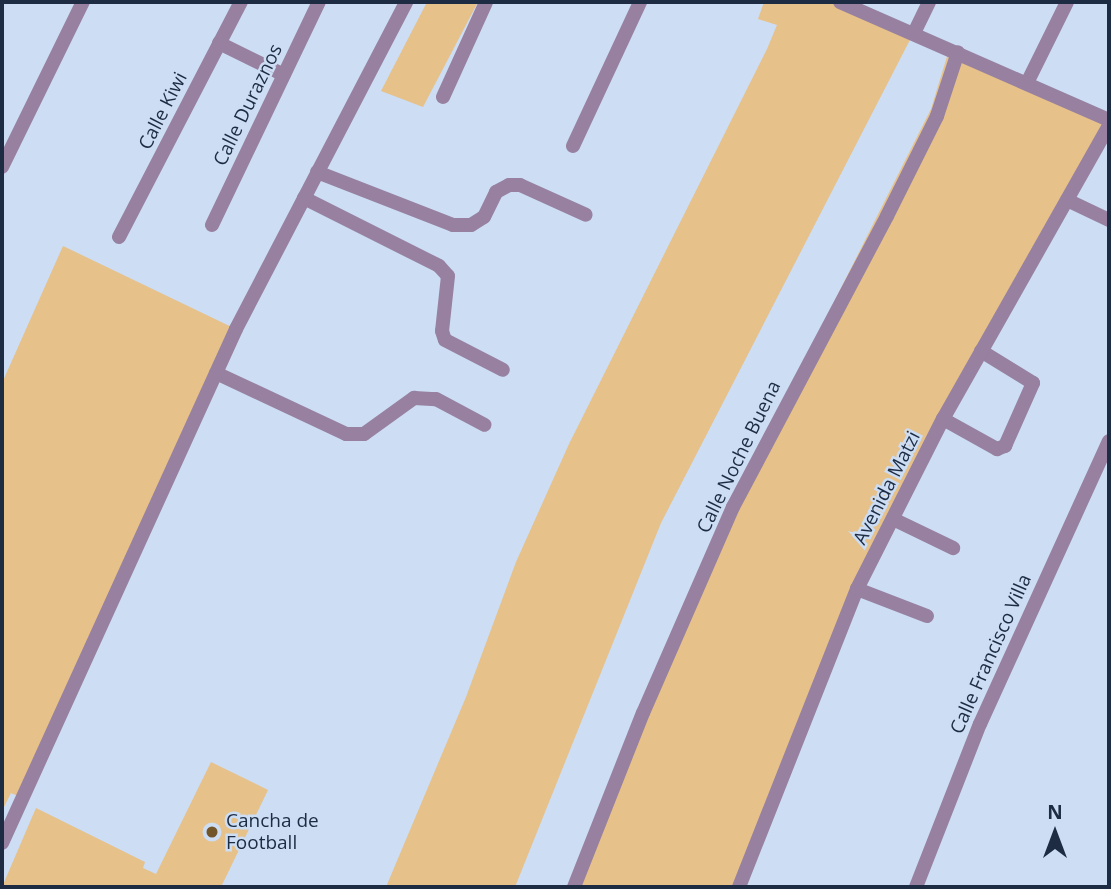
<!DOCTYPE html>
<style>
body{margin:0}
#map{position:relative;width:1111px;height:889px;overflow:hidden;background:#ccddf4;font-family:"Open Sans",sans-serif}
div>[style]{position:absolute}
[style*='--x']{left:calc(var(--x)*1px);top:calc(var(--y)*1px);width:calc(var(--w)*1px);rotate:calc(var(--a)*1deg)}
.green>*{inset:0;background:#e6c189}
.minor>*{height:14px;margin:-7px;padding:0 7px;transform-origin:7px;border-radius:7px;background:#9780a0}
.tertiary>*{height:14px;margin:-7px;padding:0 7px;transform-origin:7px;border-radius:7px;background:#9780a0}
.dots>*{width:19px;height:19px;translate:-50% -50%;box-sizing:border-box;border:4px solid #ccddf4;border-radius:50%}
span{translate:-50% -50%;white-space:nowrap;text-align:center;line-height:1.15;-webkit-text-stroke:5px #ccddf4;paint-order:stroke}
.street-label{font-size:19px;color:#1d2c42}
.poi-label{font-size:19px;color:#1d2c42}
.left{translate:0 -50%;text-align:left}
.frame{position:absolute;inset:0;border:4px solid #1d2c42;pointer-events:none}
.north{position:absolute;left:1020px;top:798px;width:70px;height:70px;-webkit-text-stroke:5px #ccddf4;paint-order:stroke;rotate:0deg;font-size:19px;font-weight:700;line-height:28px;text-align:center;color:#1d2c42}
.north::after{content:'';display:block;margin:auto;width:24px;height:32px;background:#1d2c42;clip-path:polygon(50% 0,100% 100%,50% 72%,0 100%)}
</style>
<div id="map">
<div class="green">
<i style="clip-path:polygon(427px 2px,478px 2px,423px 107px,381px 91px)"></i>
<i style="clip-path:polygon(764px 2px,842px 2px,913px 34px,661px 523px,515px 887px,386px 887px,466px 697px,516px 562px,569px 444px,767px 49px,777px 25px,758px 19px)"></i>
<i style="clip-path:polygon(949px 50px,1109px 120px,867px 575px,744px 887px,577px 887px,745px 479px,931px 109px)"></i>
<i style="clip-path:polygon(63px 246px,242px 332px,24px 799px,11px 793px,2px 811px,2px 383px)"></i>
<i style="clip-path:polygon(211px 762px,268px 790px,221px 887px,2px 887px,36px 808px,145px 862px,143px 868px,156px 874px)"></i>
</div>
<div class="minor">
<i style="--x:914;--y:33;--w:34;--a:-64"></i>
<i style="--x:219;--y:43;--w:72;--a:26.2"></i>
<i style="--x:1027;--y:83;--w:90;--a:-63.7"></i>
<i style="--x:443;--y:97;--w:104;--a:-65.6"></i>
<i style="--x:573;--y:146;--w:159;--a:-65"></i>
<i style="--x:2;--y:167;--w:184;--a:-63.9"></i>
<i style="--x:317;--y:172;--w:146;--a:21.3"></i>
<i style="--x:453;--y:225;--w:18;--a:0"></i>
<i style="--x:471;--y:225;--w:15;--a:-32"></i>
<i style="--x:484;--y:217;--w:28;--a:-64"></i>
<i style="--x:496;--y:192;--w:15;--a:-28"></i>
<i style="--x:509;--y:185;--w:11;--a:0"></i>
<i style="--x:520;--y:185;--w:72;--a:24.4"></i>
<i style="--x:304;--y:198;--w:151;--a:26.7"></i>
<i style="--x:439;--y:266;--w:13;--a:48"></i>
<i style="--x:448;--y:276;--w:55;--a:96.2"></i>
<i style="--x:442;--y:331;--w:9;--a:72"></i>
<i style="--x:445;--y:340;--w:65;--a:27.3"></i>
<i style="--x:1067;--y:200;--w:47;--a:25.5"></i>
<i style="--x:212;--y:225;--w:247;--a:-64.4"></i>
<i style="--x:119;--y:237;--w:265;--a:-62.6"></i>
<i style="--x:216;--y:373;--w:144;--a:25.1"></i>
<i style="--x:346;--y:434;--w:18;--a:0"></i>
<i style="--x:364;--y:434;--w:62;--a:-35.8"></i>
<i style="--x:414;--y:398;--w:22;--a:3"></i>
<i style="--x:436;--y:399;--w:55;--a:28"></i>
<i style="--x:943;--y:419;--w:62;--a:29.1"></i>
<i style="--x:997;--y:449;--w:9;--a:-21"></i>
<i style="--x:1005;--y:446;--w:69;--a:-66"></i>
<i style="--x:1033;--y:383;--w:61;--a:-148.4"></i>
<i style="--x:893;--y:519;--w:67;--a:25.8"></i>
<i style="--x:857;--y:589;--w:75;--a:21.1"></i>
<i style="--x:2;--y:843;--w:565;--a:-65.52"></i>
<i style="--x:236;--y:329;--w:369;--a:-62.5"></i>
<i style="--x:574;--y:887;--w:187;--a:-68.4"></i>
<i style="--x:643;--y:713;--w:225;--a:-66.4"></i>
<i style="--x:733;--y:507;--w:329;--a:-62.1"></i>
<i style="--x:887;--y:216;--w:112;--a:-63.4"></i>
<i style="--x:937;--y:116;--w:67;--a:-71.8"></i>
<i style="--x:739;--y:887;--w:321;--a:-68.4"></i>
<i style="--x:857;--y:589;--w:191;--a:-63.2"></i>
<i style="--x:943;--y:419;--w:338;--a:-60.5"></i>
<i style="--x:916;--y:887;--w:175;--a:-68.6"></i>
<i style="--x:980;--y:724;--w:311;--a:-65.5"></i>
</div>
<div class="tertiary">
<i style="--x:840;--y:2;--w:294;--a:23.7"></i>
</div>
<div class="dots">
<i style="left:212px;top:832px;background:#725629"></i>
</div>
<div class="street-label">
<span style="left:248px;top:105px;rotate:-64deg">Calle Duraznos</span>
<span style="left:163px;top:111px;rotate:-63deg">Calle Kiwi</span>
<span style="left:739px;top:457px;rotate:-64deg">Calle Noche Buena</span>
<span style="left:887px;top:488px;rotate:-63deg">Avenida Matzi</span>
<span style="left:991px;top:654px;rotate:-66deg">Calle Francisco Villa</span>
</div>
<div class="poi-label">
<span class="left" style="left:226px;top:832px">Cancha de<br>Football</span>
</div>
<div class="frame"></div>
<div class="north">N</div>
</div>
